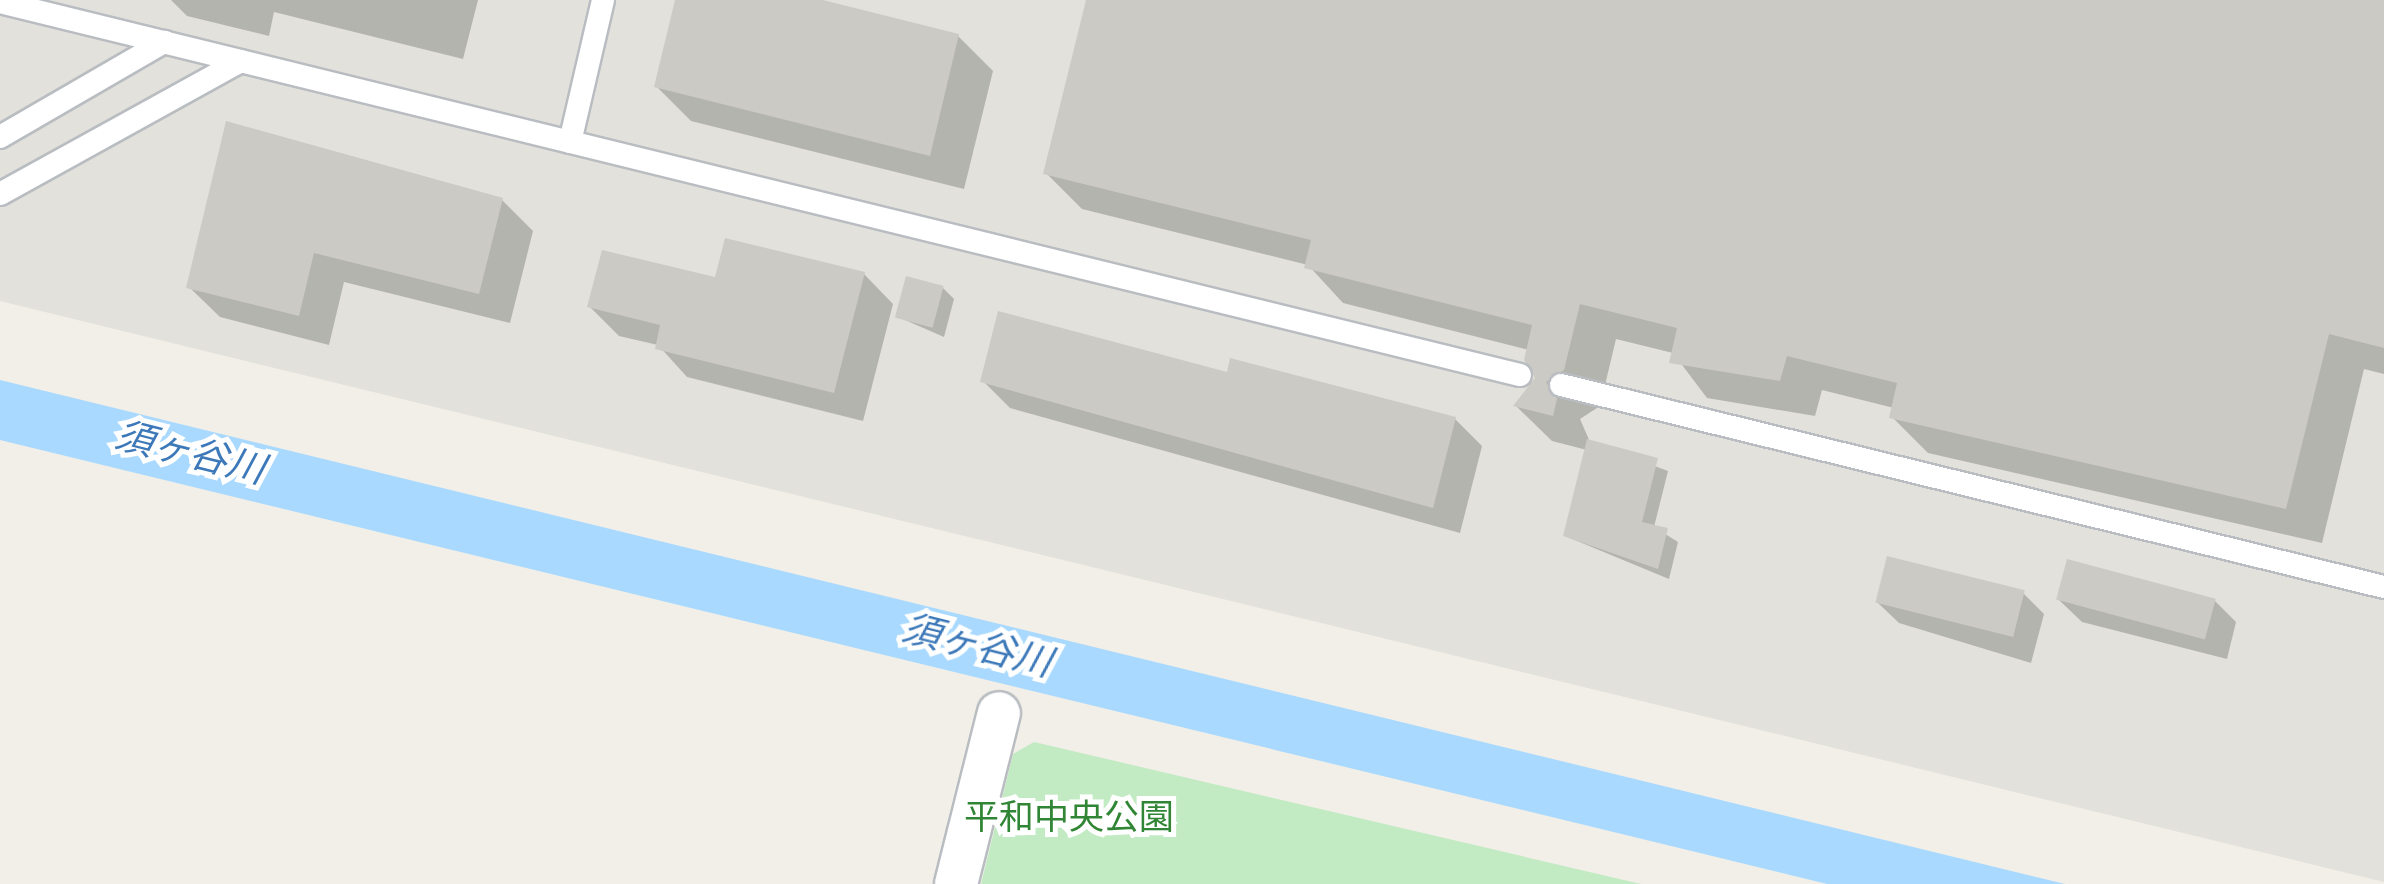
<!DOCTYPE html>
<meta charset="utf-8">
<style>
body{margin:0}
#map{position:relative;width:2384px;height:884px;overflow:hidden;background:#f1efe7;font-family:Roboto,"Noto Sans JP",sans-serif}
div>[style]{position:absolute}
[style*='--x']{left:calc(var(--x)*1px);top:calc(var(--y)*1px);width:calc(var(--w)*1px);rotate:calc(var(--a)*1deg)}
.industrial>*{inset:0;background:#e2e1db}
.green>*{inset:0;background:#c2eac3}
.water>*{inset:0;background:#a9d9ff}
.shadow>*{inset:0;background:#0003}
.building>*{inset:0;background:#cccac4;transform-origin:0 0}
.roads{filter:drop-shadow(2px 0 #b9bdc1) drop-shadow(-2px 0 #b9bdc1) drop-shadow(0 2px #b9bdc1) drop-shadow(0 -2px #b9bdc1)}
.lane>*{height:22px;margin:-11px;padding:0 11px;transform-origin:11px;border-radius:11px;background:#fff}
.street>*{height:42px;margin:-21px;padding:0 21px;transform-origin:21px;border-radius:21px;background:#fff}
span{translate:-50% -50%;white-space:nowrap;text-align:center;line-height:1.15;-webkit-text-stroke:10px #fff;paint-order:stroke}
.park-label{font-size:35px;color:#308634}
.water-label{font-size:38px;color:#3d79b9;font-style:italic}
</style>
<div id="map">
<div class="industrial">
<i style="clip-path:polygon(0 0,2384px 0,2384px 882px,0 301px)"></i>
</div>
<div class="green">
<i style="clip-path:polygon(1034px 742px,1641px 884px,981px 884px,1013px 754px)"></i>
</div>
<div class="water">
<i style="clip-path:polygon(0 380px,2065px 884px,1827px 884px,0 440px)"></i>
</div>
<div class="shadow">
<i style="clip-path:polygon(171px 0,478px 0,463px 59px,274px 12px,269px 36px,187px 16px)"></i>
<i style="clip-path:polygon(677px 0,813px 0,958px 36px,993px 71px,964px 189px,691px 121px,656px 86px)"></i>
<i style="clip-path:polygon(1089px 0,2384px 0,2384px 374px,2364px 369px,2322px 543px,1928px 453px,1892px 417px,1894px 408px,1822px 390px,1815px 416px,1707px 398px,1673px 353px,1616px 339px,1600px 406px,1580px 419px,1590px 442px,1668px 471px,1654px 527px,1678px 542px,1669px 579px,1565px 536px,1587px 450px,1552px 441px,1516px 406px,1538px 378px,1529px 350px,1343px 303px,1308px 265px,1082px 209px,1046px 173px)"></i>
<i style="clip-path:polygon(502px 200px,533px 231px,510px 323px,344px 282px,329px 345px,220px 317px,189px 287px)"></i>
<i style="clip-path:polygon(864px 274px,893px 304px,863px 421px,687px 377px,658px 345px,619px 336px,590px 307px)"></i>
<i style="clip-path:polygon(943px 288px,954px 299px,944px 337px,898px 317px)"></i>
<i style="clip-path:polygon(1229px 375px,1455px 419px,1482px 446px,1460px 533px,1010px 408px,983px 381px)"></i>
<i style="clip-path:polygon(2023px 593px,2044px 614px,2031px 663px,1899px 623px,1878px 603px)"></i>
<i style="clip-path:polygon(2059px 600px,2214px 600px,2236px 622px,2227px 659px,2082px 622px)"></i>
</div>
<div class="building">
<i style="clip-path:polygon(675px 0,823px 0,959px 34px,930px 156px,654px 87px)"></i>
<i style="clip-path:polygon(1086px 0,2384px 0,2384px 348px,2329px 334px,2286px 509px,1889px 418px,1897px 383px,1787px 356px,1780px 381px,1669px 363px,1677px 328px,1580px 304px,1564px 370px,1546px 382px,1557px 399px,1553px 416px,1513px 406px,1535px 378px,1524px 360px,1532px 325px,1304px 268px,1311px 240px,1043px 174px)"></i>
<i style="clip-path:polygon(226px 121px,503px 198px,479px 294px,314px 253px,299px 316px,186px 288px)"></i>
<i style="clip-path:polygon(725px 238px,865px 272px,834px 393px,655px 349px,660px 325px,587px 307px,602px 250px,715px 277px)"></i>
<i style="left:906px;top:276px;width:39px;height:43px;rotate:15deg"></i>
<i style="clip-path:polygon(998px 311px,1227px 372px,1230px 358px,1456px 417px,1433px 508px,980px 382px)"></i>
<i style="clip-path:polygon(1587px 439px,1658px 458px,1642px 522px,1668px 528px,1658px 569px,1563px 536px)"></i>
<i style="left:1887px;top:556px;width:142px;height:48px;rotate:14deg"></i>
<i style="left:2067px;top:559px;width:154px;height:42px;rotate:15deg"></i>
</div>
<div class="roads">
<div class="lane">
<i style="--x:0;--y:2;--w:1565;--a:13.79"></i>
<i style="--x:0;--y:137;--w:190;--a:-30.1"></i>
<i style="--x:570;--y:142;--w:146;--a:-76.9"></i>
<i style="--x:0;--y:194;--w:275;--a:-28.9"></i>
<i style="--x:1561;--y:385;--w:847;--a:13.79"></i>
</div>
<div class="street">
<i style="--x:956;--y:884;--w:176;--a:-75.9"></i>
</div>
</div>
<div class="park-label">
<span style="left:1069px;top:818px">平和中央公園</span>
</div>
<div class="water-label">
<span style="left:190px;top:453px;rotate:14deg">須ヶ谷川</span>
<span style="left:977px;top:646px;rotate:14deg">須ヶ谷川</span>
</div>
</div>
